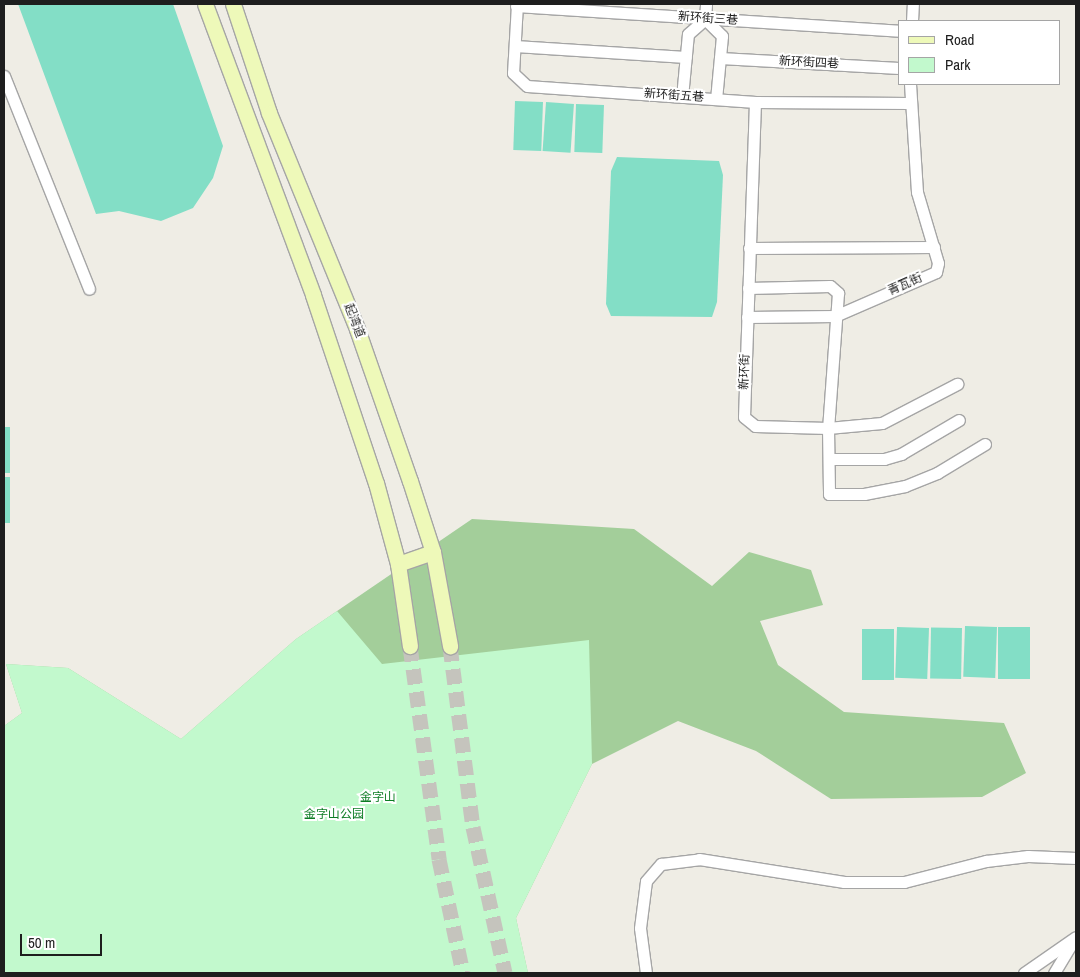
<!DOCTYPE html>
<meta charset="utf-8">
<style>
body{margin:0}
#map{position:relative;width:1080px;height:977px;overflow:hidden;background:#efede5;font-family:"Archivo Narrow","Noto Sans SC",sans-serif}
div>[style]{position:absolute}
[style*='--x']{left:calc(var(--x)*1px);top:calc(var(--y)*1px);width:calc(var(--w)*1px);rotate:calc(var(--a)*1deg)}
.forest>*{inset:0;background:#a3ce9a}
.park>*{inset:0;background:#c2f9cd}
.pitch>*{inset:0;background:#83dec6;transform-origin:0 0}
.secondary-tunnel>*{height:15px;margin-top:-7.5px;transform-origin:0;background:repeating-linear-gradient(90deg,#c5c4bd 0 15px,transparent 0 23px)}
.roads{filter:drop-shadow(1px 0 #a5a5a5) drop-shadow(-1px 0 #a5a5a5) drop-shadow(0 1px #a5a5a5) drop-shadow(0 -1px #a5a5a5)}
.street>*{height:11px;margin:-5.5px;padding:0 5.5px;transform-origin:5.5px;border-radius:5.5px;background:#fff}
.secondary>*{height:15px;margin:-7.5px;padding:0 7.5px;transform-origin:7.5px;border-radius:7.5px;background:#eef9b9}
span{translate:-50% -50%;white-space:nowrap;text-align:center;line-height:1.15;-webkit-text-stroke:4px #fff;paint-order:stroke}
.street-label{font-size:12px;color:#1e1e1e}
.park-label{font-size:12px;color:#0d7c24}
.frame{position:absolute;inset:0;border:5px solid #1e1e1e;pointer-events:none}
.legend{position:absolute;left:898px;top:20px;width:162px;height:65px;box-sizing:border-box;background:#fff;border:1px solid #a5a5a5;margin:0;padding:6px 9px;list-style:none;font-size:15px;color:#1e1e1e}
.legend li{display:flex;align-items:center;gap:10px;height:25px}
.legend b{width:25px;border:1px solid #a5a5a5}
.scale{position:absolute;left:20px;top:934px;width:82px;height:22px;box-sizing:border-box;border:2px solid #1e1e1e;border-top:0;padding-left:6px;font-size:15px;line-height:18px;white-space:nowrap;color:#1e1e1e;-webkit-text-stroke:4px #fff;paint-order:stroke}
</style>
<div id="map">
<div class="forest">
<i style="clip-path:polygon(472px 519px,634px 529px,712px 586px,749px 552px,811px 570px,823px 605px,760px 621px,778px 665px,844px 712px,1004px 723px,1026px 773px,982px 797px,831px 799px,756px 751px,678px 721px,592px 764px,516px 918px,528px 973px,4px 973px,4px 726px,22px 713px,6px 664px,68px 668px,181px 739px,296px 639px)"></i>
</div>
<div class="park">
<i style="clip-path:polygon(337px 611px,382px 664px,589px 640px,592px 764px,516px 918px,528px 973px,4px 973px,4px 726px,22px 713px,6px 664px,68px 668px,181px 739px,296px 639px)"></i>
</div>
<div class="pitch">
<i style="clip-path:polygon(18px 4px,173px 4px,223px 146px,213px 178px,193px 208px,161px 221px,119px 211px,96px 214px)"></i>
<i style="left:515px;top:101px;width:28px;height:49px;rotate:2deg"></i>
<i style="left:546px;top:102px;width:28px;height:49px;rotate:4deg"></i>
<i style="left:576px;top:104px;width:28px;height:48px;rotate:2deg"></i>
<i style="clip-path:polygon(617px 157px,719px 161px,723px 175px,717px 302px,712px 317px,611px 316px,606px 304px,611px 171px)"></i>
<i style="left:4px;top:427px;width:6px;height:46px"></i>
<i style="left:4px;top:477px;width:6px;height:46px"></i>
<i style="left:997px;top:627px;width:51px;height:32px;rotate:92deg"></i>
<i style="left:998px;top:627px;width:32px;height:52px"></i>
<i style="left:929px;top:628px;width:51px;height:32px;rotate:92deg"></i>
<i style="left:962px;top:628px;width:51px;height:31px;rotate:91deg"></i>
<i style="left:862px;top:629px;width:32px;height:51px"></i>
</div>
<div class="secondary-tunnel">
<i style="--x:410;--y:646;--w:215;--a:82.2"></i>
<i style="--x:439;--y:859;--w:116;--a:78.1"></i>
<i style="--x:450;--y:646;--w:182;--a:82.8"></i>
<i style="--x:473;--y:827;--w:149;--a:77.6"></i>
</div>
<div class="roads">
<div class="street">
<i style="--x:517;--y:4;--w:69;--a:93.3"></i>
<i style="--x:513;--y:73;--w:19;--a:43"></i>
<i style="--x:527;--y:86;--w:229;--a:4"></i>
<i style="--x:755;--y:102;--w:154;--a:0.4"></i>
<i style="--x:516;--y:6;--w:384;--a:3.7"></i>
<i style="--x:705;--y:19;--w:24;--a:45"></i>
<i style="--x:722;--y:36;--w:63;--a:95.4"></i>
<i style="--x:912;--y:21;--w:17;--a:-87"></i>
<i style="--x:515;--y:46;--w:171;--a:3.7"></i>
<i style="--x:720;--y:58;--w:179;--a:3.2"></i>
<i style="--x:4;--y:76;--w:229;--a:68.2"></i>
<i style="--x:682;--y:97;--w:63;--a:-84.6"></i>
<i style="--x:688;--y:34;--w:23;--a:-41"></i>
<i style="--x:705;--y:19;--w:15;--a:-86"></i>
<i style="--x:755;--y:102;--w:315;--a:92"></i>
<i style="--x:744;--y:417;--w:14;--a:39"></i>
<i style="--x:755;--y:426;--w:73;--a:1.6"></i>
<i style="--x:828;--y:428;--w:54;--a:-5.3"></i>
<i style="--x:882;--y:423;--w:85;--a:-27.5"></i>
<i style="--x:749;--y:248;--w:185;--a:-0.3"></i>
<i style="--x:748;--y:288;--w:82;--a:-1.4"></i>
<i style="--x:830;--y:286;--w:11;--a:41"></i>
<i style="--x:838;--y:293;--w:135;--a:94.2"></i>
<i style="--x:828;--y:428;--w:66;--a:89.1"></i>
<i style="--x:829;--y:494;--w:35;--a:0"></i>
<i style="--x:864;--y:494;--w:42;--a:-11"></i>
<i style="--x:905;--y:486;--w:35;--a:-22"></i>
<i style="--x:937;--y:473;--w:56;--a:-31.1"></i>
<i style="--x:747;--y:317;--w:88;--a:-0.7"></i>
<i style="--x:835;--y:316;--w:110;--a:-23.5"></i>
<i style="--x:936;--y:272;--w:9;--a:-77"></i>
<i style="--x:938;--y:263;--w:74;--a:-106.5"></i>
<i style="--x:917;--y:192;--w:108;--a:-93.7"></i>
<i style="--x:829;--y:459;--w:55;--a:0"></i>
<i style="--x:884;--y:459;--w:18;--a:-16"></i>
<i style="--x:901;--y:454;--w:67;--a:-30.4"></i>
<i style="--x:646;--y:973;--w:45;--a:-97.6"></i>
<i style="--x:640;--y:928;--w:47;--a:-82.7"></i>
<i style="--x:646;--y:881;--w:23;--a:-49"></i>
<i style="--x:661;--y:864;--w:38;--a:-7"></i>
<i style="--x:699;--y:859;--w:147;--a:9"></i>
<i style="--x:844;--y:882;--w:60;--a:0"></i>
<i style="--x:904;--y:882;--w:85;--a:-14.4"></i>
<i style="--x:986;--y:861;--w:42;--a:-6.8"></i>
<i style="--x:1028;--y:856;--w:48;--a:2.4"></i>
<i style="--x:1024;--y:973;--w:63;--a:-34.7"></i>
<i style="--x:1054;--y:973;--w:35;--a:-59"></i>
</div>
<div class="secondary">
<i style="--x:205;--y:4;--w:310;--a:69.6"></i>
<i style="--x:313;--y:295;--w:198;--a:71.5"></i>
<i style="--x:376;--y:483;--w:84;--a:74.8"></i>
<i style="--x:398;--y:564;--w:83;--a:81.7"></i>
<i style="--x:233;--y:4;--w:115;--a:71.7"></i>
<i style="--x:269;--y:113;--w:233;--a:67.8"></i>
<i style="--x:357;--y:329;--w:161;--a:70.8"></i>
<i style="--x:410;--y:481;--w:75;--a:72.1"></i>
<i style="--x:433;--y:552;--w:96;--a:79.7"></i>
<i style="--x:398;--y:564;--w:37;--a:-19"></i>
</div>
</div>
<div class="street-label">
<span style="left:708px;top:19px;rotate:4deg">新环街三巷</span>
<span style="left:809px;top:63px;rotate:3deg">新环街四巷</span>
<span style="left:674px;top:96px;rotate:4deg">新环街五巷</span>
<span style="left:905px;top:285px;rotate:-24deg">青瓦街</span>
<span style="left:354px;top:321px;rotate:69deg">起湾道</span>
<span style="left:745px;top:372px;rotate:-88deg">新环街</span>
</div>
<div class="park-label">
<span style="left:378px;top:798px">金字山</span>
<span style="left:334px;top:815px">金字山公园</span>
</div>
<div class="frame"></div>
<ul class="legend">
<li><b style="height:6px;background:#eef9b9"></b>Road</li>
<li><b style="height:14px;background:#c2f9cd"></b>Park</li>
</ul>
<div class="scale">50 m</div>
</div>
